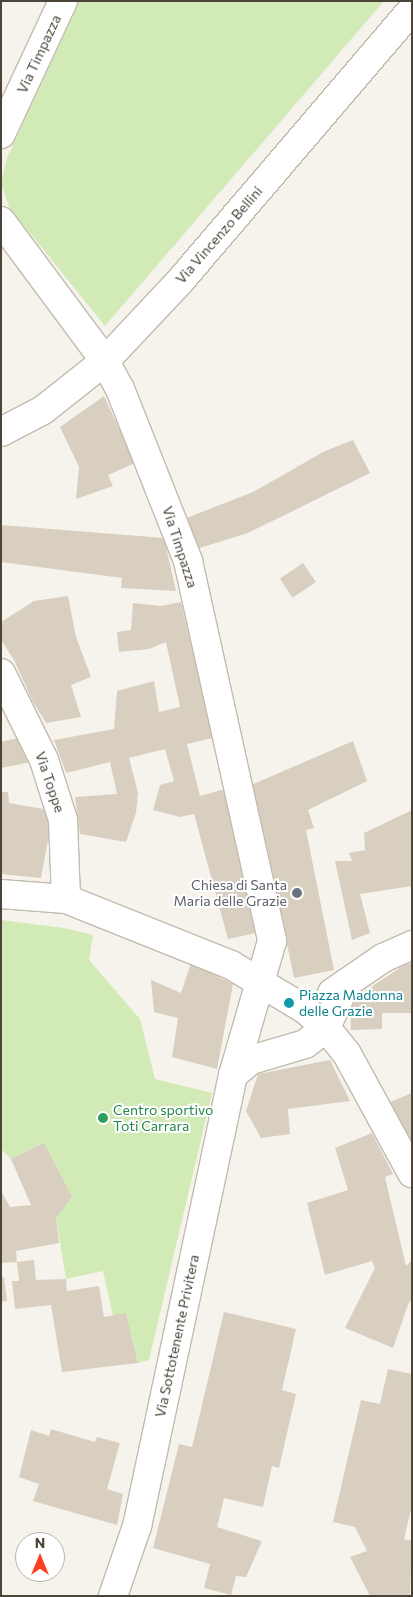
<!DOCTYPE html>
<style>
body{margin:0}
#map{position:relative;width:413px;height:1597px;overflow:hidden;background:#f6f3ec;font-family:Commissioner,sans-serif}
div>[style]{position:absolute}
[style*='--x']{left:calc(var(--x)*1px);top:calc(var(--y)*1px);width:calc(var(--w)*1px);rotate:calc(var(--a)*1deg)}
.green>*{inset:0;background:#d2eab5}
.building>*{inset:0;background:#d8cfc1;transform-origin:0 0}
.roads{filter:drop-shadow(1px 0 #c2bbae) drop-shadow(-1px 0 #c2bbae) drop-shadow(0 1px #c2bbae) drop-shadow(0 -1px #c2bbae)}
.minor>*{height:28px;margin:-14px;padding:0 14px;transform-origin:14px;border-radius:14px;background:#fff}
.dots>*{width:14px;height:14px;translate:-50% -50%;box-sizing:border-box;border:2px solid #fff;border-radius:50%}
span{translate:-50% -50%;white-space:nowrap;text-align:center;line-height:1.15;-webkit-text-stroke:4px #fff;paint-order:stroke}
.street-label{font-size:14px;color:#4b4439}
.worship-label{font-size:14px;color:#5b616d}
.right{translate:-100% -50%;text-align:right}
.culture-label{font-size:14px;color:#0d838f}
.left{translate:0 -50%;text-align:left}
.leisure-label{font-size:14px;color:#27864d}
.frame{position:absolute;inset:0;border:2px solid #4b4439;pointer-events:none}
.north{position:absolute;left:15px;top:1532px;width:50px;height:50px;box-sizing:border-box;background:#fff;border:1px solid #b7b4b0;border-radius:50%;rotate:0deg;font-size:14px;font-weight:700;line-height:20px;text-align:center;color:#4b4439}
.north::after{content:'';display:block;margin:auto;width:18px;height:22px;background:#fc3f1d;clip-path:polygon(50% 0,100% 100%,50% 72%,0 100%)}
</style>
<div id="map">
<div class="green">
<i style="clip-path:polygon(80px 1px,384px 1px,105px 326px,9px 207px,1px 183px,7px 158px)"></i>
<i style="clip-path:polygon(1px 920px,64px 928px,93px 935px,89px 960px,140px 1019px,155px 1079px,212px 1093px,149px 1360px,138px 1363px,126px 1313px,113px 1316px,103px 1271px,66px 1279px,44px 1143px,11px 1159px,1px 1149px)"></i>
</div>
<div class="building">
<i style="clip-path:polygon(104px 396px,135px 463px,108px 475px,113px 486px,76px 499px,79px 467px,60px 427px)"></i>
<i style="clip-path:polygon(353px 440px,370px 473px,248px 533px,193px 550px,184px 519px,253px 492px,325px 451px)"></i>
<i style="clip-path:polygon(1px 525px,164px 538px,176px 591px,121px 588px,122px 578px,1px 562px)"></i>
<i style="left:303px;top:563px;width:23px;height:28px;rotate:56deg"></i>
<i style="clip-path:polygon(68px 596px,76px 637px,91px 677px,71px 685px,81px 717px,46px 723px,32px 700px,14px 660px,1px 640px,1px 622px,34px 601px)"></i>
<i style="clip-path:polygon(181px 602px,213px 738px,187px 744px,200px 796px,225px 789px,265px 931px,228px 939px,194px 814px,180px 817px,153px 810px,160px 785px,174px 781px,165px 749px,129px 758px,138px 793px,136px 813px,126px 842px,80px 834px,75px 797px,117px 794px,110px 762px,66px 773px,54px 740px,114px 729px,117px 691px,154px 681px,159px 712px,180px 707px,166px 642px,149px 649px,119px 652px,117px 632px,131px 630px,133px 603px,161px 606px)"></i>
<i style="clip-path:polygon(18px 738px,31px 762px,1px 768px,1px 742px)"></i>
<i style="clip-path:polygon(353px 741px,367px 781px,308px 810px,314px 828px,306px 830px,334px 970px,294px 978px,265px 837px,251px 785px)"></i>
<i style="clip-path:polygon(1px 792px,8px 792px,9px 803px,49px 810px,52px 819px,41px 878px,1px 874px)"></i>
<i style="clip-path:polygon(412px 810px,412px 886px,360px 894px,370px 933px,352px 940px,335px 861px,352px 861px,349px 853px,365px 850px,364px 833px)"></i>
<i style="clip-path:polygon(191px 963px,233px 984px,217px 1069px,172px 1057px,178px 1018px,154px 1012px,151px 980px,181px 993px)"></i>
<i style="clip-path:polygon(412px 963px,412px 1013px,382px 1013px,382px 1029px,351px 1030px,350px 1001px,404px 965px)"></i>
<i style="clip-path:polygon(330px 1060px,350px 1101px,288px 1109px,290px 1134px,261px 1138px,246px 1111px,258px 1074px)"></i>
<i style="clip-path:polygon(412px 1093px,412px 1146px,387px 1103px)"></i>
<i style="clip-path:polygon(372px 1133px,393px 1174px,385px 1177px,406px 1266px,412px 1260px,412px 1300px,409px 1302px,393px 1348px,345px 1328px,375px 1268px,372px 1261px,325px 1275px,307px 1203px,348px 1190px,335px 1148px)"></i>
<i style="clip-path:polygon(44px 1143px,72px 1197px,56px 1218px,59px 1243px,16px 1251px,17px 1262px,1px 1263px,1px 1191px,10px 1207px,31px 1205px,11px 1159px)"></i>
<i style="clip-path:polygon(34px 1260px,36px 1280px,66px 1279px,67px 1291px,99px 1286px,104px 1317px,126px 1313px,138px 1363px,62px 1372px,51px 1305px,15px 1309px,12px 1281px,19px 1281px,17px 1262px)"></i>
<i style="clip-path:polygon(1px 1277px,4px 1277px,7px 1301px,1px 1302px)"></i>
<i style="clip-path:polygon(224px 1312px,296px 1329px,282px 1390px,296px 1394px,279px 1468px,272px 1466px,263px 1507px,224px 1498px,217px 1527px,262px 1541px,246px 1577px,236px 1576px,231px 1595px,204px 1588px,210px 1564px,153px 1548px,179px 1444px,192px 1447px)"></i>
<i style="clip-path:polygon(388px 1369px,412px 1374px,412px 1505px,404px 1539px,412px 1541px,410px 1596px,370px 1596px,350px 1557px,367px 1551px,355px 1527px,333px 1522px,361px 1400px,380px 1404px)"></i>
<i style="clip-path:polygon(51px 1429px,95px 1442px,97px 1437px,120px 1443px,107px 1489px,123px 1494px,117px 1525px,33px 1501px,39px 1484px,19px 1477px,31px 1430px,49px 1436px)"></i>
</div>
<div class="roads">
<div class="minor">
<i style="--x:1;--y:134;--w:147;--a:-65"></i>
<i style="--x:1;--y:221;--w:174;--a:53.4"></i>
<i style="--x:105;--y:361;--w:32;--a:62"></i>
<i style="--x:120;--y:389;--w:185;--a:68.4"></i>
<i style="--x:188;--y:561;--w:389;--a:77.5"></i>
<i style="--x:272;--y:941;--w:140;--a:106.2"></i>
<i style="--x:233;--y:1075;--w:461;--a:102"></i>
<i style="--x:137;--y:1526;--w:74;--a:108.9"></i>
<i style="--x:1;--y:432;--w:47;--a:-27.6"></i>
<i style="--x:43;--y:410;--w:79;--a:-38.3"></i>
<i style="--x:105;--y:361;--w:111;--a:-46.8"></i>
<i style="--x:181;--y:280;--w:355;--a:-49.5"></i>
<i style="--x:1;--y:673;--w:97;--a:63.7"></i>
<i style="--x:44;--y:760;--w:63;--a:72.4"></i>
<i style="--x:63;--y:820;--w:79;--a:87.8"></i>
<i style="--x:1;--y:894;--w:65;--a:4.4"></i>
<i style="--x:66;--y:899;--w:178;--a:21.8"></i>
<i style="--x:231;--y:965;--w:87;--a:31"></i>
<i style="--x:306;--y:1010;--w:27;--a:42"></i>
<i style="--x:326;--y:1028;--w:33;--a:51"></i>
<i style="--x:347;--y:1054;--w:136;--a:61.4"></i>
<i style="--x:332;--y:993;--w:62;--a:-34.5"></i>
<i style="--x:383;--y:958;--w:32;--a:-24"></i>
<i style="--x:233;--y:1075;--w:23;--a:-40"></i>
<i style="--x:251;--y:1060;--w:56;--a:-16.5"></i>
<i style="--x:305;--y:1044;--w:26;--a:-37"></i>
<i style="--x:326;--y:1028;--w:49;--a:-66"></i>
</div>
</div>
<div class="dots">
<i style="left:297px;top:893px;background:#6b7280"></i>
<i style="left:289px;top:1003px;background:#0f9aa8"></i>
<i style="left:103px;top:1118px;background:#2e9e5b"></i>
</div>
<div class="street-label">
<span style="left:39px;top:54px;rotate:-65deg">Via Timpazza</span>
<span style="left:219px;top:235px;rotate:-49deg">Via Vincenzo Bellini</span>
<span style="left:180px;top:547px;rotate:72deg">Via Timpazza</span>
<span style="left:50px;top:782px;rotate:71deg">Via Toppe</span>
<span style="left:177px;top:1336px;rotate:-78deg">Via Sottotenente Privitera</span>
</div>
<div class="worship-label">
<span class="right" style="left:287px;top:893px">Chiesa di Santa<br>Maria delle Grazie</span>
</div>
<div class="culture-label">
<span class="left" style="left:299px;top:1003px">Piazza Madonna<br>delle Grazie</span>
</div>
<div class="leisure-label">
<span class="left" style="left:113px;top:1118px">Centro sportivo<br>Toti Carrara</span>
</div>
<div class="frame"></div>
<div class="north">N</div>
</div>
